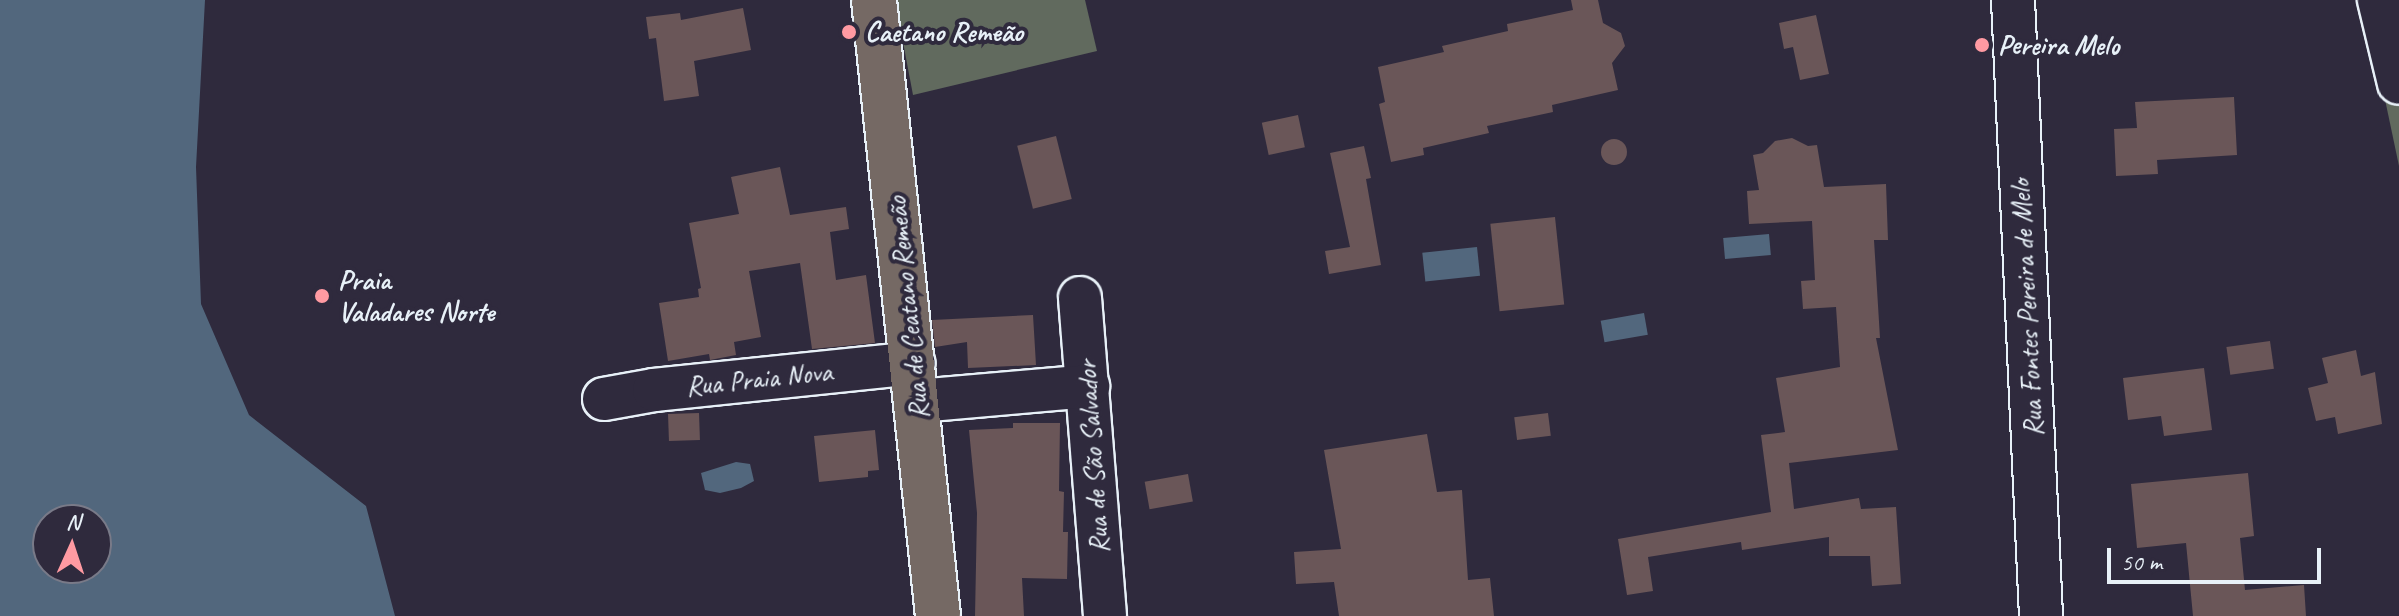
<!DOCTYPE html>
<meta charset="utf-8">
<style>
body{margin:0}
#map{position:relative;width:2399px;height:616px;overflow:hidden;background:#2f2a3d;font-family:Caveat,sans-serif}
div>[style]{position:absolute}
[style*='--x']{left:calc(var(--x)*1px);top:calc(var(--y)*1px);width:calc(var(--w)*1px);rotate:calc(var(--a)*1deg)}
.green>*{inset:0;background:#616a5e}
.water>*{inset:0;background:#52677d;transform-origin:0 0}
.building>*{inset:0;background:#6a5658;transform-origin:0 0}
.round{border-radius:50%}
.roads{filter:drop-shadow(2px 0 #e8f1f8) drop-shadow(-2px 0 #e8f1f8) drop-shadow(0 2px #e8f1f8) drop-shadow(0 -2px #e8f1f8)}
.minor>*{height:42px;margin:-21px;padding:0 21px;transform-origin:21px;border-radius:21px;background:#2f2a3d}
.major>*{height:44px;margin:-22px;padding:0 22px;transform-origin:22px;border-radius:22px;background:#756964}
.dots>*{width:22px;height:22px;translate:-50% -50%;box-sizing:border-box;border:4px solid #2f2a3d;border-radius:50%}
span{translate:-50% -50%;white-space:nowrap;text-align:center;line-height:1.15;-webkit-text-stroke:8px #2f2a3d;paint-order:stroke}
.poi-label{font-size:28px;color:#e8f1f8;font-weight:700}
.left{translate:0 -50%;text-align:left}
.street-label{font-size:28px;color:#e8f1f8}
.north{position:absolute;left:32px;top:504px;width:80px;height:80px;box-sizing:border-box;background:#2f2a3d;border:2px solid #797a88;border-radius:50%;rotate:3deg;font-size:22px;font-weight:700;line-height:32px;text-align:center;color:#e8f1f8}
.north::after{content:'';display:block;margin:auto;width:28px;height:36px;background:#ff9aa2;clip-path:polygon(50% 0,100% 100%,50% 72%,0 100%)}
.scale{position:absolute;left:2107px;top:548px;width:214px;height:36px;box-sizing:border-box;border:4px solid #e8f1f8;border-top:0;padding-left:10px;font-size:24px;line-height:28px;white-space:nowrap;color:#e8f1f8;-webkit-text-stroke:6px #2f2a3d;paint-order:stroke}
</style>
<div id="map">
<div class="green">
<i style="clip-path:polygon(895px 0,1085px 0,1097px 51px,913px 95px)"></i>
<i style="clip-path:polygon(2399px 0,2399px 166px,2367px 14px)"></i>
</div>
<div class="water">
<i style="clip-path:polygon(evenodd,0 0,205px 0,196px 167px,201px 304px,249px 415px,366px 506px,395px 616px,0 616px,0 0,48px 520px,96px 520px,96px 568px,48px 568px,48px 520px)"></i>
<i style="left:1769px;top:234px;width:21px;height:46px;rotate:85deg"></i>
<i style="left:1477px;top:247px;width:29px;height:55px;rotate:84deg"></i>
<i style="left:1644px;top:313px;width:22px;height:44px;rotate:80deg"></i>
<i style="clip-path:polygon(736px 462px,750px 464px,754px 481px,741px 488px,720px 493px,705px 490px,701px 473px)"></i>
</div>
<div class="building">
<i style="clip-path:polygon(1571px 0,1598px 0,1603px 23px,1621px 33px,1625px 46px,1612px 63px,1618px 90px,1552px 105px,1553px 112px,1487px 126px,1489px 133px,1423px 148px,1424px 155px,1391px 162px,1379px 104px,1385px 102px,1378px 67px,1444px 52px,1442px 46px,1508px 31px,1507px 24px,1573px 10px)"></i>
<i style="clip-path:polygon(743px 8px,751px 50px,694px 61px,699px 96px,664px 101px,656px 38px,649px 39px,646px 17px,680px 13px,681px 20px)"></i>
<i style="clip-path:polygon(1816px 15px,1829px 74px,1800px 80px,1793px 47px,1784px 49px,1779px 23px)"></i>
<i style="clip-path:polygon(2234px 97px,2237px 155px,2157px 160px,2158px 174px,2116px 176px,2114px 129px,2137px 128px,2135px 102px)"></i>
<i style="left:1298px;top:115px;width:33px;height:37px;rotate:78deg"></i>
<i style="left:1056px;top:136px;width:65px;height:40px;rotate:76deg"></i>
<i style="clip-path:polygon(1792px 138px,1808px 146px,1817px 145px,1824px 187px,1886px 184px,1888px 240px,1874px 240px,1880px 338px,1876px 338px,1898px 450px,1789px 463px,1794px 509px,1859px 498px,1861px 509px,1896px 507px,1901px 584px,1872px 586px,1870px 556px,1829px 556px,1829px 537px,1742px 550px,1741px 542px,1648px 557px,1653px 591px,1627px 595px,1618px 539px,1771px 512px,1761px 435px,1785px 432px,1776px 378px,1840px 367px,1836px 307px,1803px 309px,1801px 281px,1815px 280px,1812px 221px,1749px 224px,1747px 191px,1759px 190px,1753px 155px,1763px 153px,1775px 141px)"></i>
<i class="round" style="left:1601px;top:139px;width:26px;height:26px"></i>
<i style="clip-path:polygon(1364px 146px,1371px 178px,1366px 179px,1381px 265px,1329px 274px,1325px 251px,1350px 247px,1330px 153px)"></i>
<i style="clip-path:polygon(780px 167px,790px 215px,846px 207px,849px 229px,830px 232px,836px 280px,866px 275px,875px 343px,812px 349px,800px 263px,749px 271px,761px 337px,734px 342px,736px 355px,710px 360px,709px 354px,668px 361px,659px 303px,699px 297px,698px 289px,701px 288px,689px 223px,739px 214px,731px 177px)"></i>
<i style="left:1555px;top:217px;width:88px;height:65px;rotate:84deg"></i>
<i style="clip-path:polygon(1033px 315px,1036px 365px,968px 368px,967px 342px,935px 347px,932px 320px)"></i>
<i style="left:2270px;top:341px;width:28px;height:44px;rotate:82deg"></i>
<i style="clip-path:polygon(2356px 350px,2361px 376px,2375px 372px,2382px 424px,2338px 434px,2335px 417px,2316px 421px,2308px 388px,2328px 383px,2322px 358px)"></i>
<i style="clip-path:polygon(2204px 368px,2212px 430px,2164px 436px,2161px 416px,2128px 420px,2123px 378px)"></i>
<i style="left:699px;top:413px;width:27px;height:31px;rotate:88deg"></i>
<i style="left:1548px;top:413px;width:23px;height:34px;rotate:83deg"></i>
<i style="clip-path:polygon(1013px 423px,1060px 423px,1059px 491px,1064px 492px,1063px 532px,1068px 532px,1067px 579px,1022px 578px,1024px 616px,975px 616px,977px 513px,969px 430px,1013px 428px)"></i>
<i style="clip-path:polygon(875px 430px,879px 470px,868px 471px,868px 477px,819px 482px,814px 436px)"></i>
<i style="clip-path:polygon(1427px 434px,1437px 492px,1462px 490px,1468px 580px,1490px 578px,1494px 616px,1339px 616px,1334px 582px,1296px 584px,1294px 552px,1341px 549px,1324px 450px)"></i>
<i style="clip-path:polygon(2248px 473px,2254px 536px,2240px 538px,2245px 590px,2304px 585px,2306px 616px,2193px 616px,2186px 543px,2137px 548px,2131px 484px)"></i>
<i style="left:1188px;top:474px;width:28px;height:44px;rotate:80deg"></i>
</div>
<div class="roads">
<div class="minor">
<i style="--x:2013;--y:0;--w:617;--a:87.4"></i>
<i style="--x:2379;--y:0;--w:85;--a:76.5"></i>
<i style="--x:1080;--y:298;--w:319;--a:85.5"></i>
<i style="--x:604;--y:399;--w:51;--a:-10.2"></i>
<i style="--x:654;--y:390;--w:261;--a:-5.9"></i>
<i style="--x:918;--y:401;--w:171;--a:-5"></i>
</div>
<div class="major">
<i style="--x:874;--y:0;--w:619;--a:84.07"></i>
</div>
</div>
<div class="dots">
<i style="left:849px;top:32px;background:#ff9aa2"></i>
<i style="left:1982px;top:45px;background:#ff9aa2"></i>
<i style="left:322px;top:296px;background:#ff9aa2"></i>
</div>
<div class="poi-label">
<span class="left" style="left:865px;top:32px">Caetano Remeão</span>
<span class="left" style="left:1998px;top:45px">Pereira Melo</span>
<span class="left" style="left:338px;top:296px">Praia<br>Valadares Norte</span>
</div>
<div class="street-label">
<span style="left:908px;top:308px;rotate:-96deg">Rua de Ceatano Remeão</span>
<span style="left:2027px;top:308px;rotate:-93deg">Rua Fontes Pereira de Melo</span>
<span style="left:759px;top:379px;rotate:-6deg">Rua Praia Nova</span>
<span style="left:1093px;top:457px;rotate:-94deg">Rua de São Salvador</span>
</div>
<div class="north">N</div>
<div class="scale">50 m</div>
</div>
